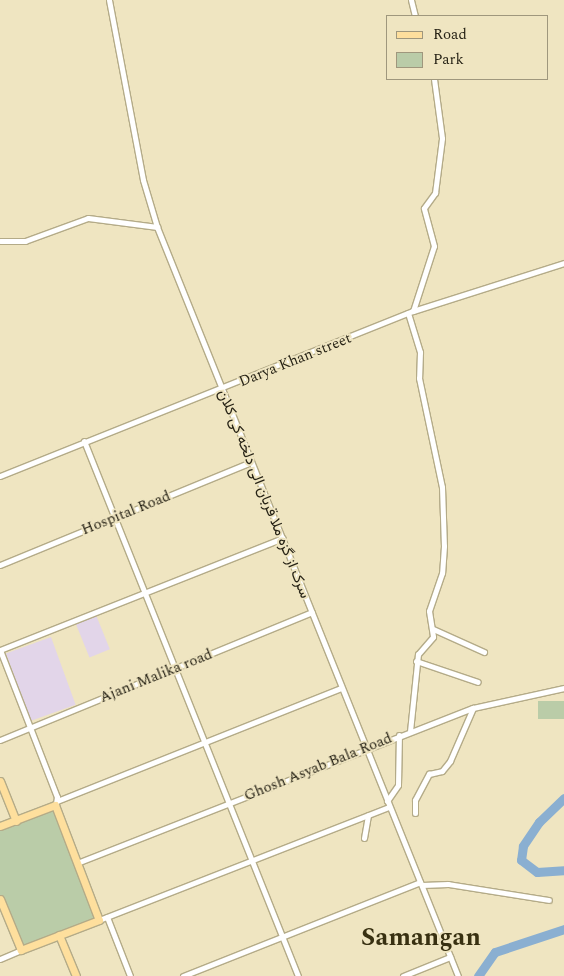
<!DOCTYPE html>
<meta charset="utf-8">
<style>
body{margin:0}
#map{position:relative;width:564px;height:976px;overflow:hidden;background:#efe5c1;font-family:Spectral,Vazirmatn,serif}
div>[style]{position:absolute}
[style*='--x']{left:calc(var(--x)*1px);top:calc(var(--y)*1px);width:calc(var(--w)*1px);rotate:calc(var(--a)*1deg)}
.education>*{inset:0;background:#e2d5e9;transform-origin:0 0}
.green>*{inset:0;background:#bacca8;transform-origin:0 0}
.river>*{height:9px;margin:-4.5px;padding:0 4.5px;transform-origin:4.5px;border-radius:4.5px;background:#8aafd1}
.roads{filter:drop-shadow(1px 0 #b4ab88) drop-shadow(-1px 0 #b4ab88) drop-shadow(0 1px #b4ab88) drop-shadow(0 -1px #b4ab88)}
.minor>*{height:5px;margin:-2.5px;padding:0 2.5px;transform-origin:2.5px;border-radius:2.5px;background:#fff}
.major>*{height:7px;margin:-3.5px;padding:0 3.5px;transform-origin:3.5px;border-radius:3.5px;background:#fedf9d}
span{translate:-50% -50%;white-space:nowrap;text-align:center;line-height:1.15;-webkit-text-stroke:4px #efe5c1;paint-order:stroke}
.street-label{font-size:15px;color:#272316}
.town-label{font-size:25px;color:#383011;font-weight:700}
.legend{position:absolute;left:386px;top:15px;width:162px;height:65px;box-sizing:border-box;background:#efe5c1;border:1px solid #9f977d;margin:0;padding:6px 9px;list-style:none;font-size:15px;color:#272316}
.legend li{display:flex;align-items:center;gap:10px;height:25px}
.legend b{width:25px;border:1px solid #9f977d}
</style>
<div id="map">
<div class="education">
<i style="left:96px;top:615px;width:37px;height:22px;rotate:68deg"></i>
<i style="left:51px;top:637px;width:72px;height:48px;rotate:70deg"></i>
</div>
<div class="green">
<i style="left:564px;top:701px;width:18px;height:26px;rotate:90deg"></i>
<i style="clip-path:polygon(52px 809px,95px 919px,21px 948px,0 895px,0 830px)"></i>
</div>
<div class="river">
<i style="--x:564;--y:798;--w:35;--a:136"></i>
<i style="--x:539;--y:822;--w:29;--a:124"></i>
<i style="--x:523;--y:846;--w:14;--a:98"></i>
<i style="--x:521;--y:860;--w:20;--a:37"></i>
<i style="--x:537;--y:872;--w:27;--a:-4"></i>
<i style="--x:478;--y:976;--w:29;--a:-55"></i>
<i style="--x:495;--y:952;--w:73;--a:-18.4"></i>
</div>
<div class="roads">
<div class="minor">
<i style="--x:109;--y:0;--w:183;--a:79.3"></i>
<i style="--x:143;--y:180;--w:49;--a:73.4"></i>
<i style="--x:157;--y:227;--w:807;--a:68.11"></i>
<i style="--x:411;--y:0;--w:16;--a:76"></i>
<i style="--x:0;--y:241;--w:25;--a:0"></i>
<i style="--x:25;--y:241;--w:67;--a:-20.1"></i>
<i style="--x:88;--y:218;--w:70;--a:7.4"></i>
<i style="--x:413;--y:311;--w:68;--a:-72.1"></i>
<i style="--x:434;--y:246;--w:39;--a:-105"></i>
<i style="--x:424;--y:208;--w:19;--a:-54"></i>
<i style="--x:435;--y:193;--w:55;--a:-82.7"></i>
<i style="--x:442;--y:138;--w:60;--a:-97.7"></i>
<i style="--x:408;--y:313;--w:41;--a:72.9"></i>
<i style="--x:420;--y:352;--w:26;--a:92"></i>
<i style="--x:419;--y:378;--w:111;--a:78.1"></i>
<i style="--x:442;--y:487;--w:59;--a:88.1"></i>
<i style="--x:444;--y:546;--w:27;--a:94"></i>
<i style="--x:442;--y:573;--w:40;--a:108.9"></i>
<i style="--x:429;--y:611;--w:26;--a:81"></i>
<i style="--x:433;--y:637;--w:23;--a:131"></i>
<i style="--x:418;--y:654;--w:77;--a:95.9"></i>
<i style="--x:84;--y:441;--w:576;--a:68.2"></i>
<i style="--x:0;--y:476;--w:445;--a:-21.8"></i>
<i style="--x:413;--y:311;--w:158;--a:-17.6"></i>
<i style="--x:0;--y:565;--w:271;--a:-22.3"></i>
<i style="--x:433;--y:629;--w:56;--a:24.3"></i>
<i style="--x:0;--y:650;--w:304;--a:-21.6"></i>
<i style="--x:0;--y:650;--w:158;--a:68.8"></i>
<i style="--x:57;--y:797;--w:6;--a:99"></i>
<i style="--x:416;--y:661;--w:65;--a:18.7"></i>
<i style="--x:0;--y:740;--w:337;--a:-22.3"></i>
<i style="--x:57;--y:801;--w:306;--a:-21.7"></i>
<i style="--x:387;--y:801;--w:19;--a:-55"></i>
<i style="--x:398;--y:785;--w:50;--a:-88.9"></i>
<i style="--x:415;--y:813;--w:13;--a:-90"></i>
<i style="--x:415;--y:800;--w:30;--a:-62"></i>
<i style="--x:429;--y:774;--w:13;--a:-13"></i>
<i style="--x:442;--y:771;--w:13;--a:-51"></i>
<i style="--x:450;--y:761;--w:58;--a:-66.5"></i>
<i style="--x:364;--y:838;--w:23;--a:-80"></i>
<i style="--x:77;--y:863;--w:425;--a:-21.4"></i>
<i style="--x:473;--y:708;--w:93;--a:-12.4"></i>
<i style="--x:422;--y:885;--w:26;--a:-2"></i>
<i style="--x:448;--y:884;--w:102;--a:9"></i>
<i style="--x:107;--y:917;--w:63;--a:68.7"></i>
<i style="--x:99;--y:920;--w:311;--a:-21.3"></i>
<i style="--x:0;--y:959;--w:23;--a:-23"></i>
<i style="--x:183;--y:976;--w:255;--a:-21.6"></i>
<i style="--x:403;--y:976;--w:51;--a:-22"></i>
</div>
<div class="major">
<i style="--x:0;--y:781;--w:43;--a:68.2"></i>
<i style="--x:0;--y:826;--w:59;--a:-20.9"></i>
<i style="--x:55;--y:805;--w:123;--a:69.1"></i>
<i style="--x:99;--y:920;--w:84;--a:159"></i>
<i style="--x:21;--y:950;--w:55;--a:-112.4"></i>
<i style="--x:59;--y:935;--w:44;--a:67.5"></i>
</div>
</div>
<div class="street-label">
<span style="left:295px;top:360px;rotate:-22deg">Darya Khan street</span>
<span style="left:264px;top:494px;rotate:68deg">سرک از گزه ملا قربان الی دلخه کی کلان</span>
<span style="left:126px;top:513px;rotate:-22deg">Hospital Road</span>
<span style="left:156px;top:676px;rotate:-22deg">Ajani Malika road</span>
<span style="left:318px;top:767px;rotate:-22deg">Ghosh Asyab Bala Road</span>
</div>
<div class="town-label">
<span style="left:421px;top:938px">Samangan</span>
</div>
<ul class="legend">
<li><b style="height:6px;background:#fedf9d"></b>Road</li>
<li><b style="height:14px;background:#bacca8"></b>Park</li>
</ul>
</div>
